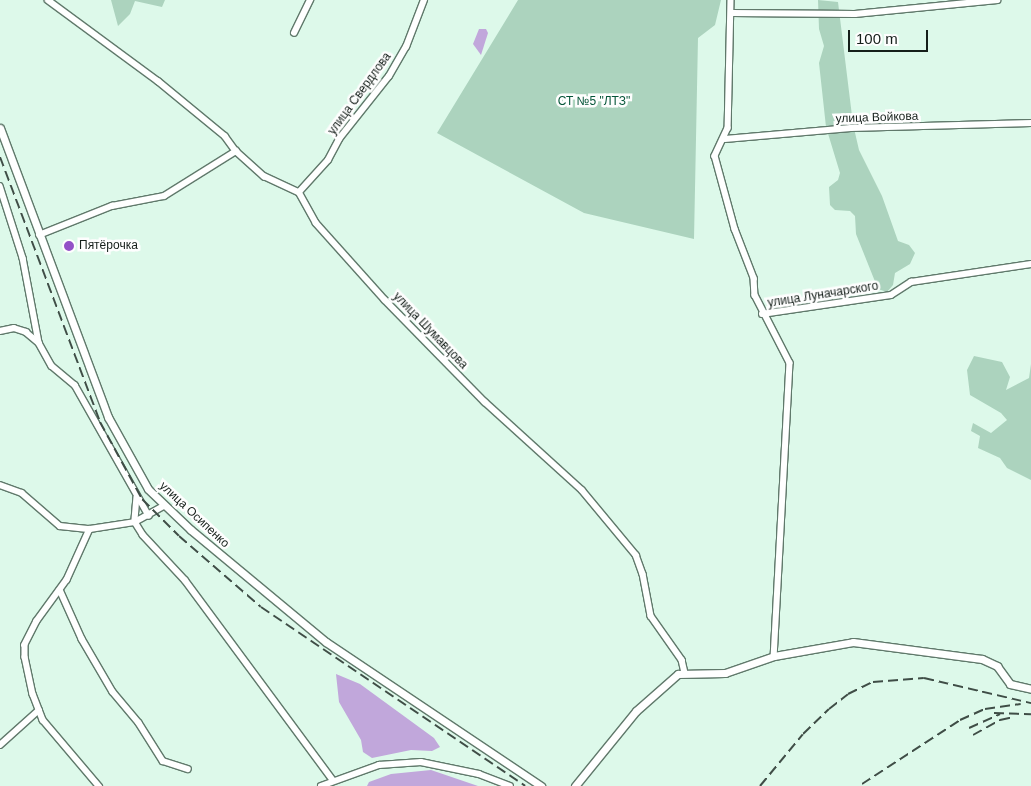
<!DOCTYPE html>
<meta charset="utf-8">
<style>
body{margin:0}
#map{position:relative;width:1031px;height:786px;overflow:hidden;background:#ddf9ea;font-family:Arial,sans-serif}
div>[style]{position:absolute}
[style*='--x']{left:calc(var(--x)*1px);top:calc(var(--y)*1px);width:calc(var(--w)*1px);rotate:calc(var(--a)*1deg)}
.green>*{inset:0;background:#acd3be}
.water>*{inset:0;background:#c1a7db}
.roads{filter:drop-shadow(1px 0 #60796b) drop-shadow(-1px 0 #60796b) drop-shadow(0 1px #60796b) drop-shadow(0 -1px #60796b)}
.minor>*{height:5.5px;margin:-2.75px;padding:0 2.75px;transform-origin:2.75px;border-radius:2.75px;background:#fff}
.tertiary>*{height:7px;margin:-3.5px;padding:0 3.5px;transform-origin:3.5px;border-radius:3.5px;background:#fff}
.rail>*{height:2px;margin-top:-1px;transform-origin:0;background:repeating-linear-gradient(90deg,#3f4d46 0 10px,transparent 0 15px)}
.dots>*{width:14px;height:14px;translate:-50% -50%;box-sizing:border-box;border:2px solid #fefefe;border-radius:50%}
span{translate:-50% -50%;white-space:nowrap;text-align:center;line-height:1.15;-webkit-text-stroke:5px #fefefe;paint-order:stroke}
.street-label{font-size:12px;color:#151f1a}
.park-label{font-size:12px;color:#045538}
.poi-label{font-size:12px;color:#151f1a}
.left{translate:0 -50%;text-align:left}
.scale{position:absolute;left:848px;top:30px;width:80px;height:22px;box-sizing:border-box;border:2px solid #151f1a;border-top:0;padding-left:6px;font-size:15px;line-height:18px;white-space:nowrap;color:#151f1a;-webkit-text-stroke:4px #fefefe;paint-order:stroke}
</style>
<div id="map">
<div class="green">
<i style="clip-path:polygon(111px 0,165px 0,162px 7px,135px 1px,130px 14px,118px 26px)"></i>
<i style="clip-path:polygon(518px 0,721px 0,715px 25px,698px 38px,694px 239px,584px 213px,437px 133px)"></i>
<i style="clip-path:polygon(818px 0,838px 2px,853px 124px,859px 150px,882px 196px,898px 241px,909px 245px,915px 253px,910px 264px,895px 273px,893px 285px,887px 292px,878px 289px,856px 234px,855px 216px,850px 211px,835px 210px,830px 205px,829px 187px,838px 180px,840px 173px,826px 127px,819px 63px,824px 46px,819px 29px)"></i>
<i style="clip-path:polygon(974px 356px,1002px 362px,1010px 377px,1006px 390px,1029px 378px,1031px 364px,1031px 480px,1007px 468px,1000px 458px,978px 448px,980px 436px,971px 431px,973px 423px,991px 433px,1007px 420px,1001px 413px,970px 395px,967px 370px)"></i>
</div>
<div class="water">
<i style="clip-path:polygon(479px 29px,486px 29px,488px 33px,481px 55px,473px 44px)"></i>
<i style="clip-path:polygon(336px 674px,360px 684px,434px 738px,440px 747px,432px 751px,411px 750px,372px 758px,363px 752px,361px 740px,339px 702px)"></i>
<i style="clip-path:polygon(431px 770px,478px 786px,367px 786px,369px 782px,391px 774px)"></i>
</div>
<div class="roads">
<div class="minor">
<i style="--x:48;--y:0;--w:137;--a:36.4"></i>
<i style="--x:158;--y:81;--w:87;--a:39.4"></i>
<i style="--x:225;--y:136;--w:19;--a:54"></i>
<i style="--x:236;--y:151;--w:38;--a:42"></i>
<i style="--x:264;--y:176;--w:38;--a:25"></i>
<i style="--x:299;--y:192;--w:35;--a:61"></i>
<i style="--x:316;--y:223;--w:103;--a:48.1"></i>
<i style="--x:385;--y:300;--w:143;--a:45.6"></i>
<i style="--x:485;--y:402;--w:131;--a:42.2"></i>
<i style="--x:582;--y:490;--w:85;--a:50.3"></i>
<i style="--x:636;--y:555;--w:20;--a:70"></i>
<i style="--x:643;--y:574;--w:43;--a:79.2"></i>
<i style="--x:651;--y:616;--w:54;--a:54.8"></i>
<i style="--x:682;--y:660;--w:13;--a:77"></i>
<i style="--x:731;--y:0;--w:128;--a:91.3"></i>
<i style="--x:728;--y:128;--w:31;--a:115"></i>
<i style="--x:715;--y:156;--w:76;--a:74.7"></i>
<i style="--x:735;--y:229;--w:53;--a:68.8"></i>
<i style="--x:754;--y:278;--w:17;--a:87"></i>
<i style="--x:755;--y:295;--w:76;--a:62.8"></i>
<i style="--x:790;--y:363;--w:293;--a:93.1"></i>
<i style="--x:732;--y:13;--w:123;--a:0.5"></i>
<i style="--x:855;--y:14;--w:143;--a:-5.6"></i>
<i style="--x:294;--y:33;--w:37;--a:-64"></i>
<i style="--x:725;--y:139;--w:126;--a:-5"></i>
<i style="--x:851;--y:128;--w:180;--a:-1.6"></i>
<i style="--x:0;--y:186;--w:76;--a:72.3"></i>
<i style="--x:23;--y:258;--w:86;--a:79.3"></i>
<i style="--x:299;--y:192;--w:43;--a:-47.8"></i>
<i style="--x:328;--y:160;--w:24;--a:-62"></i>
<i style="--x:339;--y:139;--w:80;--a:-51.6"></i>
<i style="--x:389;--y:76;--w:34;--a:-60"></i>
<i style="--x:406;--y:47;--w:50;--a:-69"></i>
<i style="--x:39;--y:235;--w:79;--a:-21.7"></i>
<i style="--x:112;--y:206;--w:53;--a:-10.9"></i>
<i style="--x:164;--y:196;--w:85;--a:-32"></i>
<i style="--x:762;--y:314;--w:130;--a:-8.4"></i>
<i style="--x:891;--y:295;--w:24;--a:-33"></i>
<i style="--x:911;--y:282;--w:121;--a:-8.5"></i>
<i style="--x:0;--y:331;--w:14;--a:-12"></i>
<i style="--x:14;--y:328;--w:13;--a:18"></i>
<i style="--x:26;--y:332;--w:17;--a:40"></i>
<i style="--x:39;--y:343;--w:26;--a:61"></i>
<i style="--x:52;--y:366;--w:30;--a:40"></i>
<i style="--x:75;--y:385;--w:150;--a:60.5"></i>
<i style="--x:0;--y:485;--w:23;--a:20"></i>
<i style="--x:22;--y:493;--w:50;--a:41"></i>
<i style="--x:60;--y:526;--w:30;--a:6"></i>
<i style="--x:90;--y:529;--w:46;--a:-8.8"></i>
<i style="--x:135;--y:522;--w:33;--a:-29"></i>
<i style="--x:137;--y:497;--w:25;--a:95"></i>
<i style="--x:135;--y:522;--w:15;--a:58"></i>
<i style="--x:143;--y:535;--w:62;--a:47"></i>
<i style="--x:185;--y:580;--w:249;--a:53.5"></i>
<i style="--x:90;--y:529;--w:56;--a:114.3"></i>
<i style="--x:67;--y:580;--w:51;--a:126.2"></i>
<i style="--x:37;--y:621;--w:27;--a:117"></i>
<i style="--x:25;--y:645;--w:12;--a:90"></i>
<i style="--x:25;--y:657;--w:38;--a:78"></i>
<i style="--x:33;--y:694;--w:28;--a:69"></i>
<i style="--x:43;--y:720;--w:87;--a:49.7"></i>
<i style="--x:60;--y:590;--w:54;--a:65.8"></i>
<i style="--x:82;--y:639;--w:61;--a:59.7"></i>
<i style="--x:113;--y:692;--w:40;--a:50"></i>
<i style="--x:139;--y:723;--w:45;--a:57.7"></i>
<i style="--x:163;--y:761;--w:26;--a:18"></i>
<i style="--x:0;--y:745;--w:52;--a:-41.9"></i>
<i style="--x:321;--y:786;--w:62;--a:-19.9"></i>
<i style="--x:379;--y:765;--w:42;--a:-4.1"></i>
<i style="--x:421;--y:762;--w:59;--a:11.7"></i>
<i style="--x:479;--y:774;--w:33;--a:21"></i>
</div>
<div class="tertiary">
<i style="--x:0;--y:128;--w:309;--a:69.5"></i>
<i style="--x:108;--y:417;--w:82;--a:60.9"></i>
<i style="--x:148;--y:489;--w:59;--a:43.6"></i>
<i style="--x:191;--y:530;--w:175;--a:39.7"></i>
<i style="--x:326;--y:642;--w:259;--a:33.8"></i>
<i style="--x:575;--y:786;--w:97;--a:-50.9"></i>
<i style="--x:636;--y:711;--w:56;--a:-41.4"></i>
<i style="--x:678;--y:674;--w:47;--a:-1.2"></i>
<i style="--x:725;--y:673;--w:52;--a:-19.1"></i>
<i style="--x:774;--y:656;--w:80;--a:-10"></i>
<i style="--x:853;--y:642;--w:130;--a:7.5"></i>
<i style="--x:982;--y:659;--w:17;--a:25"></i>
<i style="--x:997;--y:666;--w:22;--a:54"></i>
<i style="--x:1010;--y:684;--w:22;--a:13"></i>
</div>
</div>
<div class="rail">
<i style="--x:0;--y:157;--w:283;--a:69.3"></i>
<i style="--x:100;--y:422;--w:88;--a:61.4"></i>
<i style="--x:142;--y:499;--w:52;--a:45"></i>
<i style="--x:179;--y:536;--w:108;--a:40.9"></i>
<i style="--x:261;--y:607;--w:319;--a:34.1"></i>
<i style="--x:994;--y:713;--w:37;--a:2"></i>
<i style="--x:969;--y:728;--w:34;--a:-24"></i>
<i style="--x:973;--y:735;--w:31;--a:-29"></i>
<i style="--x:1000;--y:720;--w:14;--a:-12"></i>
<i style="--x:862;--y:784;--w:117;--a:-33.1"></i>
<i style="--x:960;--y:720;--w:27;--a:-24"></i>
<i style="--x:985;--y:709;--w:36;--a:-8"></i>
<i style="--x:760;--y:786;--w:67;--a:-50.4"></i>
<i style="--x:803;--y:734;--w:36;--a:-44"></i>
<i style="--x:829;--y:709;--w:24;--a:-38"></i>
<i style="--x:848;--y:694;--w:28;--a:-26"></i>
<i style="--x:873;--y:682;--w:51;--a:-4.5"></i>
<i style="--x:924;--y:678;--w:110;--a:13.2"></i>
</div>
<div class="dots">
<i style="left:69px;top:246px;background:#9351c7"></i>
</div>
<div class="street-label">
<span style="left:360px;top:94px;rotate:-54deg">улица Свердлова</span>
<span style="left:877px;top:118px;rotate:-2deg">улица Войкова</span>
<span style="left:823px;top:295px;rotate:-9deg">улица Луначарского</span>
<span style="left:430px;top:331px;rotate:46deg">улица Шумавцова</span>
<span style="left:194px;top:515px;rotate:43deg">улица Осипенко</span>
</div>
<div class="park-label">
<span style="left:594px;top:102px">СТ №5 "ЛТЗ"</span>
</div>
<div class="poi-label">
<span class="left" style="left:79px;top:246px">Пятёрочка</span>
</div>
<div class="scale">100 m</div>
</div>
